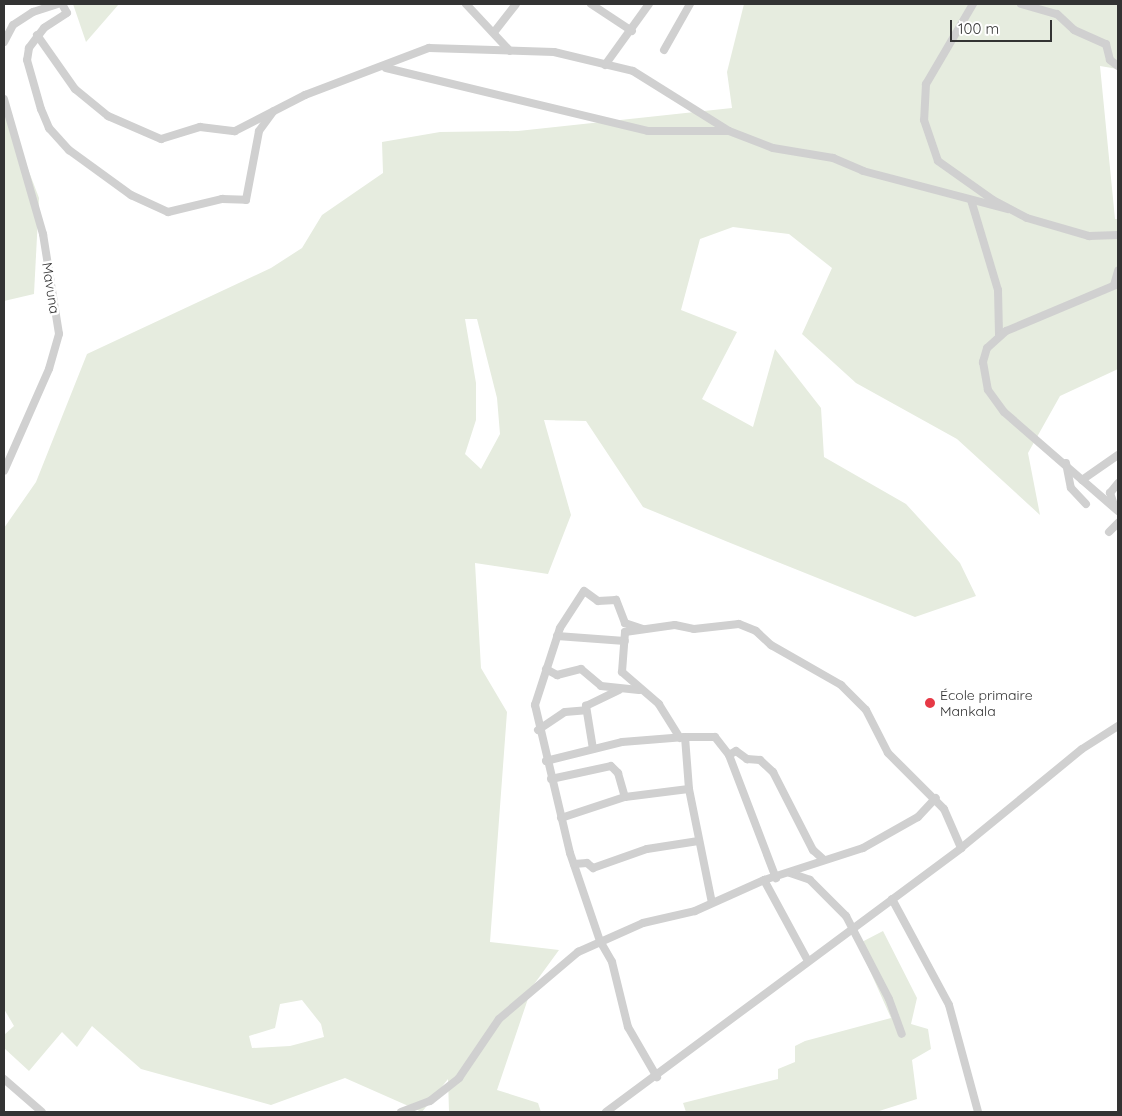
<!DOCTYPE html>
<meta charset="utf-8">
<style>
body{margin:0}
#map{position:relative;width:1122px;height:1116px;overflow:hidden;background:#fff;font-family:Quicksand,sans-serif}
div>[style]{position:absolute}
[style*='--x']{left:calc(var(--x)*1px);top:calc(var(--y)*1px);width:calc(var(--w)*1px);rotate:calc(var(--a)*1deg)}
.green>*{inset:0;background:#e6ecdf}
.minor>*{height:8px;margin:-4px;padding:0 4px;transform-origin:4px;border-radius:4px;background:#d0d0d0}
.dots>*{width:14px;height:14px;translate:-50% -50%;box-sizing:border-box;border:2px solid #fff;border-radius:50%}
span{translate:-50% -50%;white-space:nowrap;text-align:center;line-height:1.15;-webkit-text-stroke:5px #fff;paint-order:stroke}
.street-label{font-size:14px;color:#333}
.poi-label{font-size:14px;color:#333}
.left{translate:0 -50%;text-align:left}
.frame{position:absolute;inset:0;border:5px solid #333;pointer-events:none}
.scale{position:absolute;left:950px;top:20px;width:102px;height:22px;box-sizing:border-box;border:2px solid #333;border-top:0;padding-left:6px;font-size:15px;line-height:18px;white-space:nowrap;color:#333;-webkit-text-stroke:4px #fff;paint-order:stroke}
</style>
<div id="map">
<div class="green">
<i style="clip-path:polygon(73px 4px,119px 4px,86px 42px)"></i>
<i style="clip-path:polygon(evenodd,744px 4px,1118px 4px,1118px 69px,1100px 66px,1115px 219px,1118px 219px,1118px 369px,1060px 396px,1028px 453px,1040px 515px,957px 439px,856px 383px,802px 334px,832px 268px,789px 234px,733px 227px,700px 239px,681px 310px,737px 332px,702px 399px,753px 427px,775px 349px,821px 408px,824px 457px,906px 504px,960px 563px,976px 596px,915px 617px,728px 542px,643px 507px,586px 421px,544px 420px,571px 515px,548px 574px,475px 563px,481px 668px,507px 712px,490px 942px,559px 950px,532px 987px,497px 1090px,538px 1103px,541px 1112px,449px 1112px,448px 1079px,422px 1112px,345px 1078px,271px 1105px,141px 1069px,92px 1026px,77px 1047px,62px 1032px,29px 1071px,4px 1048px,4px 1035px,14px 1026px,4px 1009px,4px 528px,36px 482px,87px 354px,271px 268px,302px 248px,322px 215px,383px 173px,382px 142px,440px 132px,518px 131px,732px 108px,727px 72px,744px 4px,465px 319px,477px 319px,497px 398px,500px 434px,481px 469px,465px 454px,476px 420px,476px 383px,465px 319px,744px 4px,302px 1000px,321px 1024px,324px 1037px,290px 1046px,252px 1048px,249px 1036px,275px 1028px,280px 1004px,302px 1000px)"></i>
<i style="clip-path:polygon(4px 106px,39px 198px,34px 294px,4px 301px)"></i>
<i style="clip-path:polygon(883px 931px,917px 998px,911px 1024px,928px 1029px,931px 1049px,912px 1060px,917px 1099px,876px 1112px,686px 1112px,683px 1103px,778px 1079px,778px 1069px,795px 1062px,795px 1046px,805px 1041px,891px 1018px,858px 944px)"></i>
</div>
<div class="minor">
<i style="--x:62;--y:4;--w:10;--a:61"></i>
<i style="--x:67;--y:13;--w:27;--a:147"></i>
<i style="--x:44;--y:28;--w:25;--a:127"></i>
<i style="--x:29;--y:48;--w:12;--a:99"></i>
<i style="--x:27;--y:60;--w:51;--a:74.1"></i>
<i style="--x:41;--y:109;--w:21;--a:67"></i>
<i style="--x:49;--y:128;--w:30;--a:48"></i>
<i style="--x:69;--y:150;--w:77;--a:36"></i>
<i style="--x:131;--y:195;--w:41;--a:24.7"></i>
<i style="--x:168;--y:212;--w:56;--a:-13.5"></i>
<i style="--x:222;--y:199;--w:24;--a:2"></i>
<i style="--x:246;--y:200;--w:70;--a:-79.3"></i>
<i style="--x:259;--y:131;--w:24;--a:-54"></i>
<i style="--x:466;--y:4;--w:64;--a:46.9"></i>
<i style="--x:591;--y:4;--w:49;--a:33.4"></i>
<i style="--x:973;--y:4;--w:93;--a:120.4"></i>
<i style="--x:926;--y:84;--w:36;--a:93"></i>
<i style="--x:924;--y:120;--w:43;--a:71.1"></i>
<i style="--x:938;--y:161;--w:67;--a:35.3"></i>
<i style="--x:993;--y:200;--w:38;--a:28"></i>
<i style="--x:1027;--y:218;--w:65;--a:16.2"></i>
<i style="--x:1089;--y:236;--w:29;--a:-2"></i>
<i style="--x:1021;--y:4;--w:37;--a:16"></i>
<i style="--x:1057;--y:14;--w:23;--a:43"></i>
<i style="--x:1074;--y:30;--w:35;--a:24"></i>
<i style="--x:1106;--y:44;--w:16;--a:76"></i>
<i style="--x:1110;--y:60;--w:10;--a:37"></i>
<i style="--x:495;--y:31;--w:34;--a:-52"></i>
<i style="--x:37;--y:35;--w:66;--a:54.9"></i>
<i style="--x:75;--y:89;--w:43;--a:39.3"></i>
<i style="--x:108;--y:116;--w:58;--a:23.5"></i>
<i style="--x:161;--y:139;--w:41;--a:-17.1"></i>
<i style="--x:200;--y:127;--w:35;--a:7"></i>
<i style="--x:235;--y:131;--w:79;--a:-27.2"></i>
<i style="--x:305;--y:95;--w:133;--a:-20.8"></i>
<i style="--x:429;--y:48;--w:125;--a:1.8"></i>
<i style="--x:554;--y:52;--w:81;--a:13.5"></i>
<i style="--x:633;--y:71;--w:113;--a:32"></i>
<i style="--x:729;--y:131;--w:47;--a:21.1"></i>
<i style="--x:773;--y:148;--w:61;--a:9.5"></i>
<i style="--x:833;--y:158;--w:33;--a:23"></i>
<i style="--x:863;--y:171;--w:150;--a:14.7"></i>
<i style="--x:4;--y:42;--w:19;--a:-62"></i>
<i style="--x:13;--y:25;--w:24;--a:-33"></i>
<i style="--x:33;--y:12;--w:26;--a:-18"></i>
<i style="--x:664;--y:50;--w:53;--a:-60.5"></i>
<i style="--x:605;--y:65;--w:75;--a:-54.2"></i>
<i style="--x:386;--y:68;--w:269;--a:13.5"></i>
<i style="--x:648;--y:131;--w:80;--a:0"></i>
<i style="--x:4;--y:99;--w:141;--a:73.9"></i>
<i style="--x:43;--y:234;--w:101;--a:80.9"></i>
<i style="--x:59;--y:334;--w:36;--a:106"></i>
<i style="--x:49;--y:369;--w:111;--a:113.8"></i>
<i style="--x:971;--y:200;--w:94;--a:73.3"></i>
<i style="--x:998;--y:290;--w:45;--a:88.7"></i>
<i style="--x:1118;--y:284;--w:121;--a:157.2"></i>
<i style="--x:1006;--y:331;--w:25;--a:138"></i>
<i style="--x:987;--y:348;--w:15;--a:106"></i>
<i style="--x:983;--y:362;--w:28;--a:80"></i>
<i style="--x:988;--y:390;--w:27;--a:54"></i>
<i style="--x:1004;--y:412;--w:151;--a:41"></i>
<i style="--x:1114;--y:285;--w:15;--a:-74"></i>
<i style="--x:1066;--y:463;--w:25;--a:79"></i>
<i style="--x:1071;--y:488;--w:22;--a:47"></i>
<i style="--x:1082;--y:480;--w:44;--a:-34.8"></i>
<i style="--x:1114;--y:505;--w:13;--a:-108"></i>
<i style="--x:1110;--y:493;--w:13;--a:-51"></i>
<i style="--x:1109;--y:532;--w:13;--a:-45"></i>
<i style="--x:643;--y:629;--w:19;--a:-162"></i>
<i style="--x:625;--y:623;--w:25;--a:-111"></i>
<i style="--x:616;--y:600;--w:18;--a:177"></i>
<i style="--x:598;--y:601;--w:17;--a:-144"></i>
<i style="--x:584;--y:591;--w:44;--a:123"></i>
<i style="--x:560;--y:628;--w:81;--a:108"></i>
<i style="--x:535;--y:705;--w:152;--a:76.7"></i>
<i style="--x:570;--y:853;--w:93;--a:71.2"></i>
<i style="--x:600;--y:941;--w:24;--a:60"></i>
<i style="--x:612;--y:962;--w:67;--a:76.2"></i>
<i style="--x:628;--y:1027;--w:58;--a:59.9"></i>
<i style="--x:557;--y:636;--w:68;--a:4.2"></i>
<i style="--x:546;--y:669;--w:13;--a:29"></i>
<i style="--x:557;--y:675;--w:25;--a:-14"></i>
<i style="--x:581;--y:669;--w:26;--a:40"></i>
<i style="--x:601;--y:686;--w:38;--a:6"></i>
<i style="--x:538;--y:730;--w:32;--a:-34"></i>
<i style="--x:565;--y:712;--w:21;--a:-5"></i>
<i style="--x:685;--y:737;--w:30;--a:0"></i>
<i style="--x:715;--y:737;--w:23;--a:52"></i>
<i style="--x:729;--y:755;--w:132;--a:69.1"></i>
<i style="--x:680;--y:738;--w:40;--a:-122"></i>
<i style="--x:659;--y:704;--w:49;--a:-139.1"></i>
<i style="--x:622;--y:672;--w:40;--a:-85.7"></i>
<i style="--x:625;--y:632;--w:50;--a:-8"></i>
<i style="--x:675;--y:625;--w:19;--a:12"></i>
<i style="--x:694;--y:629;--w:45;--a:-6.3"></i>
<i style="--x:739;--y:624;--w:18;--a:22"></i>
<i style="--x:756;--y:631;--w:21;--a:43"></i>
<i style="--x:771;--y:645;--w:81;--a:29.7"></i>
<i style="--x:841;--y:685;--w:35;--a:45"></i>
<i style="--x:866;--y:710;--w:48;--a:62.9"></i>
<i style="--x:888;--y:753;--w:79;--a:45"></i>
<i style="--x:944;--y:809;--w:43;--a:66.4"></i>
<i style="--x:593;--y:749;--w:44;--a:-99.2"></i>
<i style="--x:586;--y:706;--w:37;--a:-26"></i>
<i style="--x:729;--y:755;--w:8;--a:-30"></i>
<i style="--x:736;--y:751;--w:14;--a:36"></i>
<i style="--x:747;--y:759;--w:13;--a:4"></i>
<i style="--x:760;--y:760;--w:18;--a:43"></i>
<i style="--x:773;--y:772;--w:88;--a:62.9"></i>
<i style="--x:813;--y:850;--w:13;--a:42"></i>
<i style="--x:546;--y:761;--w:78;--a:-14"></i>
<i style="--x:622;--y:742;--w:63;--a:-4.5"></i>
<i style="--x:685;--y:737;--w:52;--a:85.6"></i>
<i style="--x:689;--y:789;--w:116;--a:78.6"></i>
<i style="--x:551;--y:779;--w:61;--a:-12.2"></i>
<i style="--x:611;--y:766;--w:10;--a:45"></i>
<i style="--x:618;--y:773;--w:25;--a:74"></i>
<i style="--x:561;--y:818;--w:67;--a:-18.2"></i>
<i style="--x:625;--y:797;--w:64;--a:-7.1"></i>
<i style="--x:574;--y:864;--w:13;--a:-4"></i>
<i style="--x:587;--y:863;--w:8;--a:40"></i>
<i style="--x:593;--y:868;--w:57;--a:-19.4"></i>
<i style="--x:647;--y:849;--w:52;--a:-8.9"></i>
<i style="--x:790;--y:873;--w:21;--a:19"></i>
<i style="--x:810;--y:880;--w:51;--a:45"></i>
<i style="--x:846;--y:916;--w:93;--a:62.6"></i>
<i style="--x:889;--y:999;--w:37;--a:70"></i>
<i style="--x:764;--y:880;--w:92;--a:61.5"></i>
<i style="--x:892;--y:899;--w:120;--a:61.7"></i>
<i style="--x:949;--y:1005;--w:111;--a:74.8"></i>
<i style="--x:4;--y:1079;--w:50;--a:41"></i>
<i style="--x:401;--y:1112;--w:31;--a:-21"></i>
<i style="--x:430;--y:1101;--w:37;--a:-38"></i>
<i style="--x:459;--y:1078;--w:71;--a:-55.9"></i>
<i style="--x:499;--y:1019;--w:104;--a:-40.3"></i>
<i style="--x:578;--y:952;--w:71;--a:-24"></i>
<i style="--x:643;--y:923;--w:53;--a:-13"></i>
<i style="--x:695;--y:911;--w:76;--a:-24.2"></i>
<i style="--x:764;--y:880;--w:104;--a:-17.9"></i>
<i style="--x:863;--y:848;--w:63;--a:-29.4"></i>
<i style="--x:918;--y:817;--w:26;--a:-47"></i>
<i style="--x:606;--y:1112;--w:442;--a:-36.6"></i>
<i style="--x:961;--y:848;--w:156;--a:-39.3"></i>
<i style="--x:1082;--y:749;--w:43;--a:-32.6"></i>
</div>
<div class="dots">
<i style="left:930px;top:703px;background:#e63946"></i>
</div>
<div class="street-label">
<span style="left:51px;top:288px;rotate:81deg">Mavuna</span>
</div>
<div class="poi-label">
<span class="left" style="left:940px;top:703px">École primaire<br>Mankala</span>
</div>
<div class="frame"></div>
<div class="scale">100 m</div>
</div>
